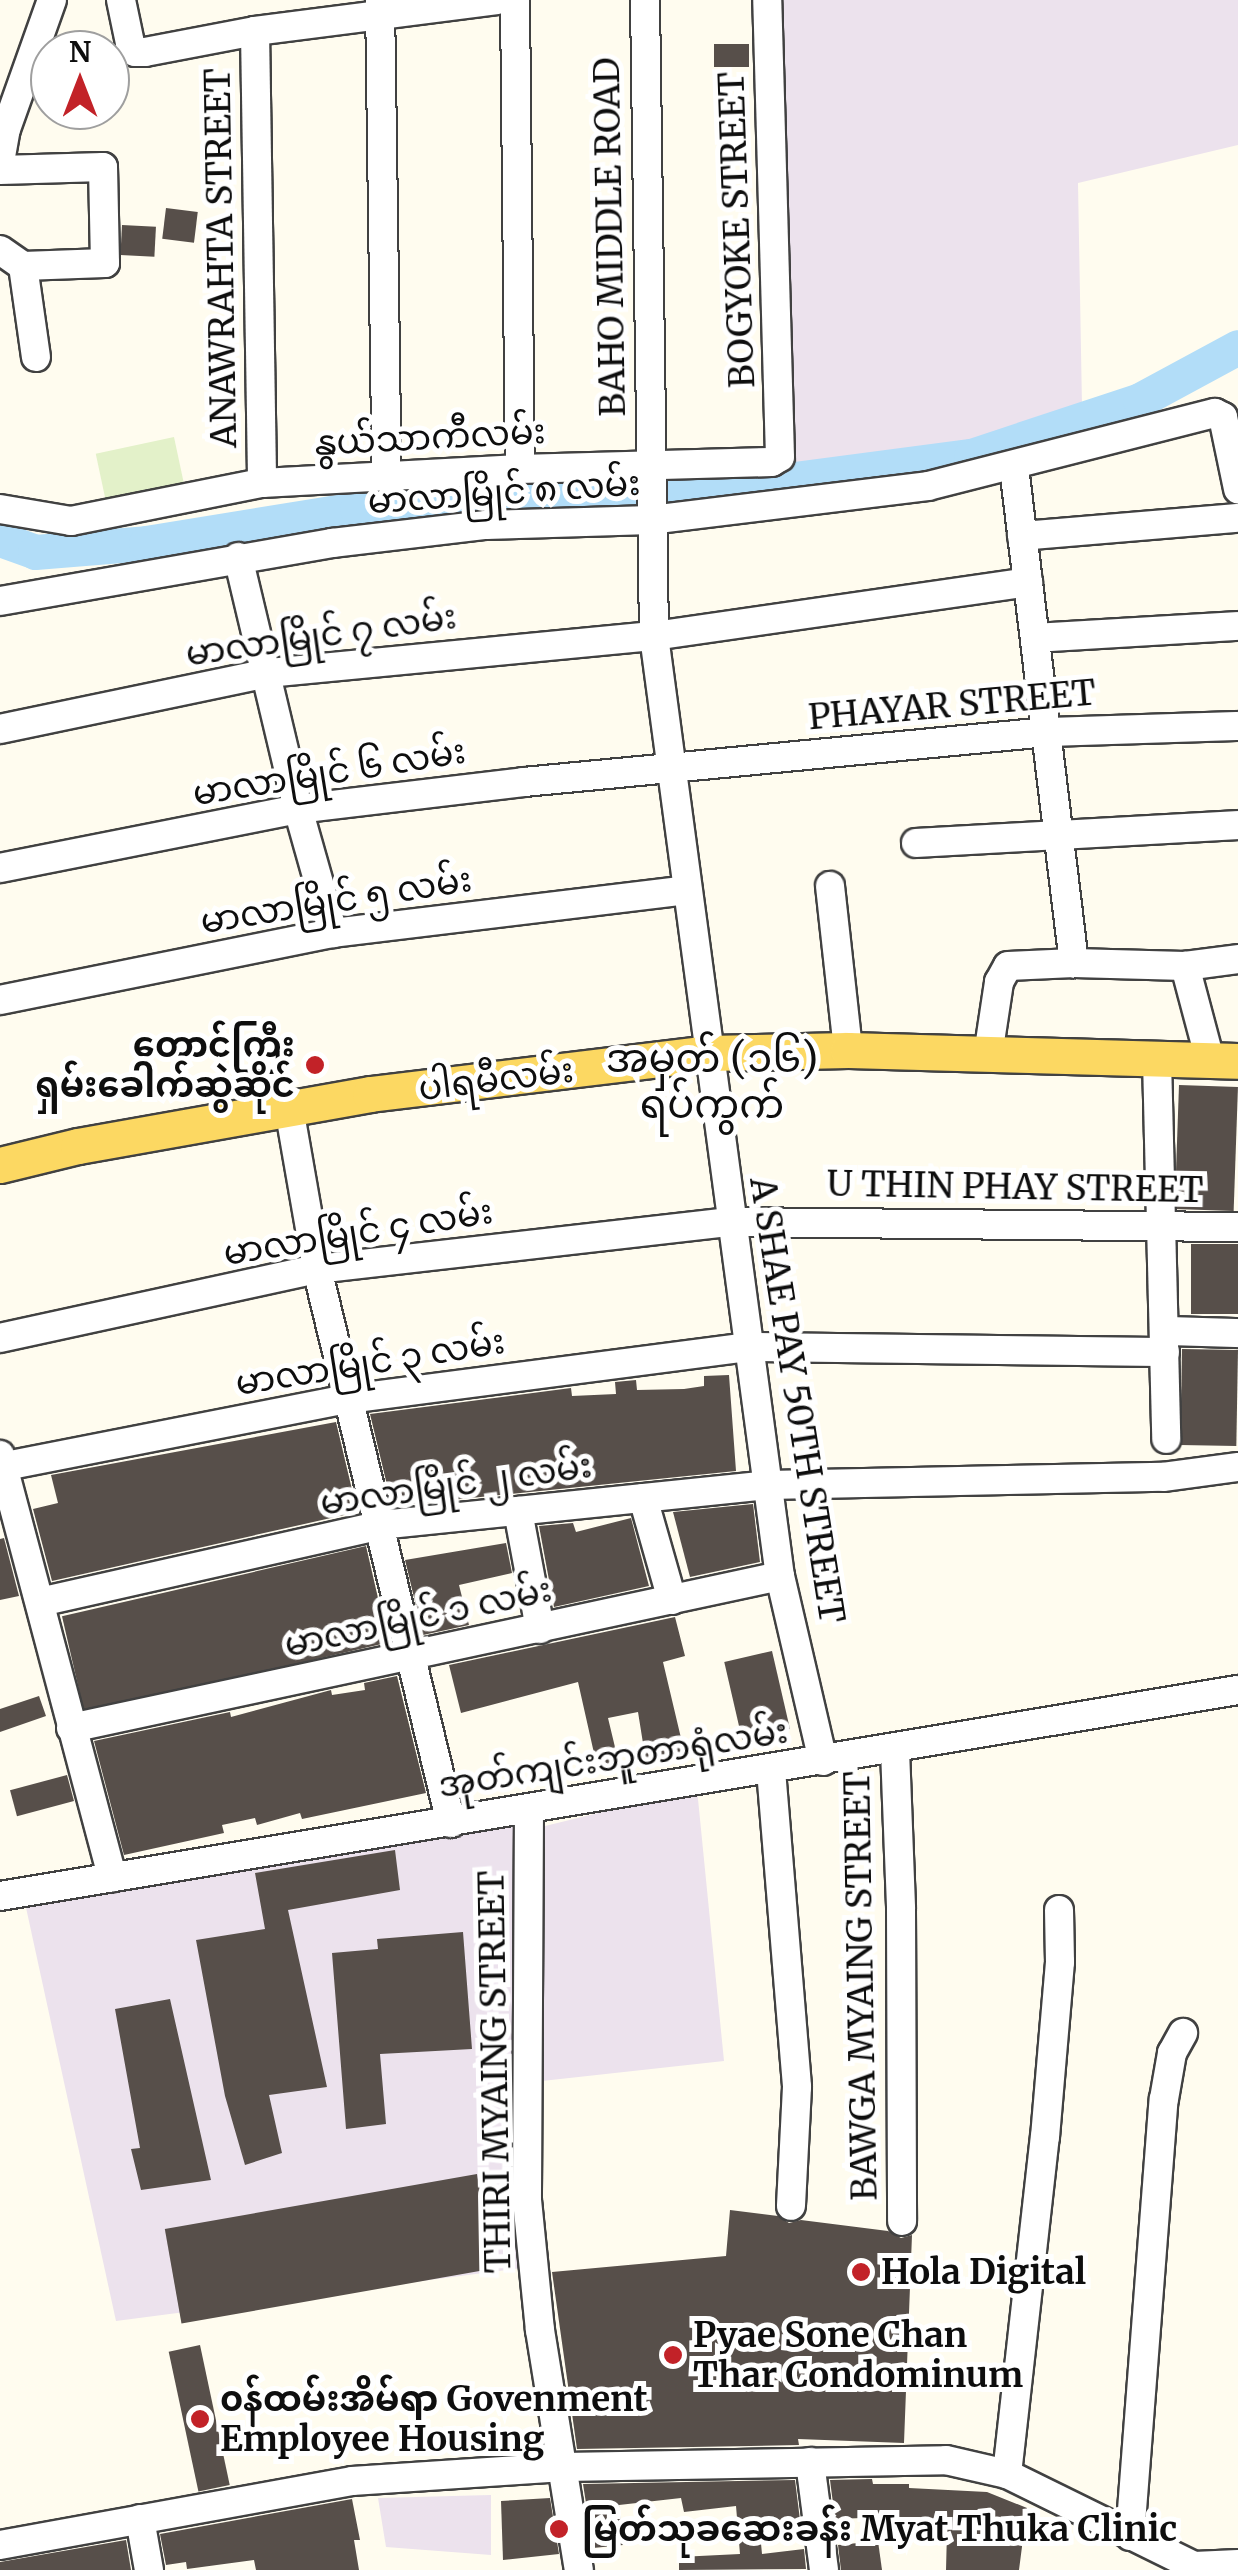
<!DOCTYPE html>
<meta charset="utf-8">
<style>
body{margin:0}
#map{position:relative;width:1238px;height:2570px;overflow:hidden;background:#fffcef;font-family:Merriweather,"Noto Sans Myanmar",serif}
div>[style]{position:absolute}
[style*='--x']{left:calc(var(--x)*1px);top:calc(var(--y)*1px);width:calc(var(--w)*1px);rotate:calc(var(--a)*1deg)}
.industrial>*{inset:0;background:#ece2ed}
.pitch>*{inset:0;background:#e3f1c9;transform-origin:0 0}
.river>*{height:35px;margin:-17.5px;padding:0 17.5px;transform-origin:17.5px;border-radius:17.5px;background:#b2ddf8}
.building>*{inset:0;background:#574f4a;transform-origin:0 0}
.roads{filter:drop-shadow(2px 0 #414141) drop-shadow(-2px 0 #414141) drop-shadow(0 2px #414141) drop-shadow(0 -2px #414141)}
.minor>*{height:28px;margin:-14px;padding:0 14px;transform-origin:14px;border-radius:14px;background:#fff}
.major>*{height:35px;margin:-17.5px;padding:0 17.5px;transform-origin:17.5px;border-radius:17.5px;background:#fcd862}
.dots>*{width:28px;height:28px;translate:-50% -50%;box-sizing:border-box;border:5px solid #fff;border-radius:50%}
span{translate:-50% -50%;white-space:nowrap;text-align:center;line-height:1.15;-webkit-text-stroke:10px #fff;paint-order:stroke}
.street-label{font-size:35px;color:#0e0e0e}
.poi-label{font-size:35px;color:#0e0e0e;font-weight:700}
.right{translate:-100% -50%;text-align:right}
.left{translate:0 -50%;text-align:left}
.quarter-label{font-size:40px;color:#0e0e0e}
.north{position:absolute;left:30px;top:30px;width:100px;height:100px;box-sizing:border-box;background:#fff;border:2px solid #9f9f9f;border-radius:50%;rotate:0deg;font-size:28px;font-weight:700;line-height:40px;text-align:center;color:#0e0e0e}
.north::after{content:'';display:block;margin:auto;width:35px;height:45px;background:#c22228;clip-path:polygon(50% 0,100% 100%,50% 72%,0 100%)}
</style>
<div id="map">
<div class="industrial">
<i style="clip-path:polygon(780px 0,1238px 0,1238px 145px,1078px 183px,1082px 406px,973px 443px,791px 471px)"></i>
<i style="clip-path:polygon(697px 1789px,724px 2061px,542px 2081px,545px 1826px)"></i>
<i style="clip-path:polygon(514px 1822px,522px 2268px,116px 2321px,25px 1903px)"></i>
<i style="clip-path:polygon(491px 2495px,491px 2555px,386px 2547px,378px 2498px)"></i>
</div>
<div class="pitch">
<i style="left:174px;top:437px;width:55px;height:80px;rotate:78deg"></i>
</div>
<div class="river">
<i style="--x:0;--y:539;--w:37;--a:20"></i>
<i style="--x:35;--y:552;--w:111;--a:-4.6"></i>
<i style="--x:146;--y:543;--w:214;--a:-9.2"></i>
<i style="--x:357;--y:509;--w:347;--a:-3"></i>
<i style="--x:704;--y:491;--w:269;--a:-7.5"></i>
<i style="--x:971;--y:456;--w:178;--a:-18.3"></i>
<i style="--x:1140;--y:400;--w:111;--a:-28.4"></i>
</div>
<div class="building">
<i style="left:714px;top:44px;width:35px;height:23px"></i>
<i style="left:166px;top:208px;width:32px;height:31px;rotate:7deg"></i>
<i style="left:122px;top:225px;width:34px;height:30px;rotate:3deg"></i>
<i style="left:1179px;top:1085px;width:59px;height:124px;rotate:2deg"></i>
<i style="left:1191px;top:1244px;width:47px;height:70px"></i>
<i style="left:1182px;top:1349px;width:56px;height:96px;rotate:1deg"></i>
<i style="clip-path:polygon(729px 1375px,736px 1471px,392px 1506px,370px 1414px,571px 1388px,572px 1396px,616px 1394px,615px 1382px,636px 1380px,637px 1390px,684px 1389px,704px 1386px,704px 1376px)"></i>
<i style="clip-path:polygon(336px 1422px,354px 1498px,349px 1499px,353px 1513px,52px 1581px,33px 1509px,58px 1503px,51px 1475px)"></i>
<i style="clip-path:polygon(753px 1504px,760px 1562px,690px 1577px,673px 1512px)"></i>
<i style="clip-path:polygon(631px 1518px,649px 1586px,554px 1607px,539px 1526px,573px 1523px,576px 1532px)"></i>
<i style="clip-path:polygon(4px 1538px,19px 1596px,0 1600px,0 1539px)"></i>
<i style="clip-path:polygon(506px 1543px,512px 1573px,459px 1585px,469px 1625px,423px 1635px,405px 1560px)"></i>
<i style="left:366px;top:1546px;width:99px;height:312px;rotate:77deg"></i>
<i style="clip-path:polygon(675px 1617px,685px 1656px,663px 1662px,685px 1755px,646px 1762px,638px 1712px,608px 1718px,620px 1768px,598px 1771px,578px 1682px,461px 1713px,449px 1665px)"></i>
<i style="left:772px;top:1651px;width:80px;height:49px;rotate:77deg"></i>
<i style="clip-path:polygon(397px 1676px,426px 1793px,302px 1819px,300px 1813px,257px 1825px,255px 1818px,222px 1825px,224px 1833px,124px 1855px,94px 1741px,230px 1712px,231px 1717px,331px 1690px,332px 1695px,365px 1690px,364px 1683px)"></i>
<i style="clip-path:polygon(39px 1696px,46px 1716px,0 1732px,0 1709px)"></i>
<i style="left:67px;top:1775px;width:27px;height:59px;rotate:75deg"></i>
<i style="clip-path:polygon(395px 1850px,400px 1890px,288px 1910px,327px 2087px,269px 2095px,282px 2153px,245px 2165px,225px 2096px,196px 1940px,265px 1929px,255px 1873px)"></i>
<i style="clip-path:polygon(463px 1932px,472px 2049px,380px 2054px,386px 2124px,346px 2129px,332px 1953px,378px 1949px,377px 1939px)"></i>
<i style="clip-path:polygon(170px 1999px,211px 2180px,141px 2190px,131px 2149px,140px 2148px,115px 2009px)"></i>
<i style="left:477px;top:2174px;width:96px;height:317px;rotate:80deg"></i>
<i style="clip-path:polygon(730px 2210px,778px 2216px,789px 2223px,801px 2220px,888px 2231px,901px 2238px,912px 2235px,904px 2443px,798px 2439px,799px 2445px,577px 2449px,552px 2272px,726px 2256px)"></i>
<i style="left:200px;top:2345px;width:143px;height:32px;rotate:78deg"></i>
<i style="clip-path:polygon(872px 2479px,873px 2484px,909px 2484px,909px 2488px,987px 2492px,1027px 2508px,1019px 2570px,946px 2570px,947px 2531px,912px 2532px,912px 2527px,891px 2527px,890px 2517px,835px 2519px,830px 2480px)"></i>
<i style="clip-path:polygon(795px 2480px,800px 2520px,759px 2522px,762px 2554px,804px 2549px,806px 2569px,679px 2570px,679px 2557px,740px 2554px,736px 2506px,684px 2512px,681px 2498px,619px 2505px,623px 2545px,593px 2548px,583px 2484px)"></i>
<i style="clip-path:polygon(550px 2498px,559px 2554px,503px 2560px,501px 2501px)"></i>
<i style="clip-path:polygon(352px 2499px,360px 2540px,354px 2540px,359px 2570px,256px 2570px,254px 2560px,187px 2569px,186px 2562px,166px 2565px,160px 2534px)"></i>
<i style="clip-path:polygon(126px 2540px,131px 2570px,0 2570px,0 2562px)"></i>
<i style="clip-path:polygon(878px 2541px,882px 2570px,841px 2570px,838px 2545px)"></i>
</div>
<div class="roads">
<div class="minor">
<i style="--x:121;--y:0;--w:44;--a:78.2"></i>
<i style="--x:130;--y:43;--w:10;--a:61"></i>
<i style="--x:135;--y:52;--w:10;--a:0"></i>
<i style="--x:145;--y:52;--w:112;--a:-10.8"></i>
<i style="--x:255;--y:31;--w:244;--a:-7.3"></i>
<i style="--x:380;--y:0;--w:477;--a:89.2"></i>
<i style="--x:515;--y:0;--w:469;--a:89.4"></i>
<i style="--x:645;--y:0;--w:636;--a:89.19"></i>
<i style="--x:654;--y:636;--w:948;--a:82.37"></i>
<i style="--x:780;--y:1576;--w:190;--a:76.9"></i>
<i style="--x:255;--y:31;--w:452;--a:89.1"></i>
<i style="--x:0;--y:162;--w:34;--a:-80"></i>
<i style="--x:6;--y:129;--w:137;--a:-70.4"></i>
<i style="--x:0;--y:170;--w:103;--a:-1.7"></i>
<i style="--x:103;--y:167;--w:96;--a:88.8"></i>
<i style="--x:105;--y:263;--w:82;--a:177.9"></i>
<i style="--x:23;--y:266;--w:28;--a:-145"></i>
<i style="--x:23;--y:266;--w:92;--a:81.9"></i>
<i style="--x:1014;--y:467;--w:500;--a:83.1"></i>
<i style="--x:0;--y:509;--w:72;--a:9.6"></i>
<i style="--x:71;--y:521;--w:195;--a:-11.3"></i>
<i style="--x:262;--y:483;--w:258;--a:-3.1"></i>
<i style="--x:520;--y:469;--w:252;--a:-1.6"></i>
<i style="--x:772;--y:462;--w:9;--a:-32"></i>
<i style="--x:780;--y:457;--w:457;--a:-91.6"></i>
<i style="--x:1022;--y:536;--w:217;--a:-4.8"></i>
<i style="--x:238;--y:557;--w:259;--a:76.6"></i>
<i style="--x:298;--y:809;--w:129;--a:74.2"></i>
<i style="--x:0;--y:601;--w:337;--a:-9.9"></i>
<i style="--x:332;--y:543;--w:155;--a:-6.7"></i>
<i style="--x:486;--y:525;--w:165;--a:-1.7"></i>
<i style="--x:651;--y:520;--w:279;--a:-7"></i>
<i style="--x:928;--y:486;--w:296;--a:-14.3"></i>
<i style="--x:1215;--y:413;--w:9;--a:27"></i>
<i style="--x:1223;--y:417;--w:74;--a:78.2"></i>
<i style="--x:1035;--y:638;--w:203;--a:-3.4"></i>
<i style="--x:0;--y:729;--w:274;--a:-11.8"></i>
<i style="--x:268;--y:673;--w:388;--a:-5.5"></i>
<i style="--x:654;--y:636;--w:378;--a:-8.2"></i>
<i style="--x:916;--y:843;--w:323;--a:-3.2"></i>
<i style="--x:0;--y:868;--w:304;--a:-11.2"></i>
<i style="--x:298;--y:809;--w:228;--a:-6.8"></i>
<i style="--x:524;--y:782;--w:525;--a:-5.46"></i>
<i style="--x:1047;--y:732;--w:191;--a:-1.8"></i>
<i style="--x:830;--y:886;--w:165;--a:83.7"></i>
<i style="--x:1185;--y:966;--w:97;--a:75.1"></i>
<i style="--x:0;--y:1000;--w:340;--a:-11.4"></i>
<i style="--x:333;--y:933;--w:357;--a:-6.9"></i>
<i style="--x:988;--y:1055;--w:74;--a:-81.4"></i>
<i style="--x:999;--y:982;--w:18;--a:-61"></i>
<i style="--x:1008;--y:966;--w:66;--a:-2.6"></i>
<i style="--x:1074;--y:963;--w:111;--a:1.5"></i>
<i style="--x:1185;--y:966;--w:53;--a:-7.5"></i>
<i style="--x:1157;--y:1059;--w:380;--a:88.6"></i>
<i style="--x:289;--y:1108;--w:163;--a:80.1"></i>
<i style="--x:317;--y:1269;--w:570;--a:76.4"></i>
<i style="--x:1166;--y:1331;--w:72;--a:1.6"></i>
<i style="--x:0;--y:1338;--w:324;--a:-12.3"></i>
<i style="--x:317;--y:1269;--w:417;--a:-6.5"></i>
<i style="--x:731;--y:1222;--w:507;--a:0.57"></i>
<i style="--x:0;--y:1455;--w:437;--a:75.1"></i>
<i style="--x:0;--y:1467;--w:355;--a:-11.1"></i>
<i style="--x:348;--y:1399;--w:406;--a:-7.4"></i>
<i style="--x:751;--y:1347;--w:414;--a:0.7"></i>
<i style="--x:643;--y:1498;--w:106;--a:74.1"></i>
<i style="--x:518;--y:1511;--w:120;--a:79.4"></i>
<i style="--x:40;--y:1602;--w:350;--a:-12.7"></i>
<i style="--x:381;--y:1525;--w:389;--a:-5.9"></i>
<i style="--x:768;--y:1485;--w:395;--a:-1.2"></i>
<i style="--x:1163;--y:1477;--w:76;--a:-7.6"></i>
<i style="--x:71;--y:1728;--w:725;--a:-12.1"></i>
<i style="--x:895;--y:1750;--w:159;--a:87.8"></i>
<i style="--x:901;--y:1909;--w:312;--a:89.8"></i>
<i style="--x:771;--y:1770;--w:318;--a:85.3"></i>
<i style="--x:797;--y:2087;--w:119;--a:92.9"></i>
<i style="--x:529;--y:1810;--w:390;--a:90.3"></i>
<i style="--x:527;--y:2200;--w:131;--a:84.3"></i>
<i style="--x:540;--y:2330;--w:243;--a:80.8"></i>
<i style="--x:0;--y:1896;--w:1255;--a:-9.45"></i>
<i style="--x:810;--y:2462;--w:109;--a:82.6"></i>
<i style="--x:1007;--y:2474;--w:339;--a:-83.6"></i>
<i style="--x:1045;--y:2137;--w:176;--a:-85.1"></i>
<i style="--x:1060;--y:1962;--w:52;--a:-91.1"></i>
<i style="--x:140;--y:2519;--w:52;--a:80"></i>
<i style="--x:1130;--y:2536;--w:438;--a:-85.6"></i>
<i style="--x:1164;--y:2099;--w:47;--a:-80.1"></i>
<i style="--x:1172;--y:2053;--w:23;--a:-61"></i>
<i style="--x:0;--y:2545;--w:358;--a:-10.3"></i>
<i style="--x:352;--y:2481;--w:212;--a:-3.8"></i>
<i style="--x:564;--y:2467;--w:382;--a:-1"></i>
<i style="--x:946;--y:2460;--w:63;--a:12.9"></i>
<i style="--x:1007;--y:2474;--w:208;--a:26.2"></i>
<i style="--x:1194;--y:2566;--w:44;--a:-2.6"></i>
</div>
<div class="major">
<i style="--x:0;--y:1165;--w:80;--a:-13.7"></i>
<i style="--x:78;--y:1146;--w:297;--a:-10.1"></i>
<i style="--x:370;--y:1094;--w:341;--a:-6.9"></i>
<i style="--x:709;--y:1053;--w:139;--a:-1.2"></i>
<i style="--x:848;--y:1050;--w:390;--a:1.6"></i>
</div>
</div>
<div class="dots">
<i style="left:315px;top:1065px;background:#c22228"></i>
<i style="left:861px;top:2272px;background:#c22228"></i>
<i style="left:673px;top:2355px;background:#c22228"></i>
<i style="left:200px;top:2419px;background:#c22228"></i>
<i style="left:559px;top:2529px;background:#c22228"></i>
</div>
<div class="street-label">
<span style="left:737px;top:230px;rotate:-92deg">BOGYOKE STREET</span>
<span style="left:610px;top:237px;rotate:-91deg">BAHO MIDDLE ROAD</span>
<span style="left:221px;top:258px;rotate:-91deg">ANAWRAHTA STREET</span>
<span style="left:430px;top:437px;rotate:-3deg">နွယ်သာကီလမ်း</span>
<span style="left:504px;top:492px;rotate:-4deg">မာလာမြိုင် ၈ လမ်း</span>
<span style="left:321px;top:635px;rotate:-8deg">မာလာမြိုင် ၇ လမ်း</span>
<span style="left:952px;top:705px;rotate:-5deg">PHAYAR STREET</span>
<span style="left:329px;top:772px;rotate:-9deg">မာလာမြိုင် ၆ လမ်း</span>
<span style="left:336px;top:900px;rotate:-9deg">မာလာမြိုင် ၅ လမ်း</span>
<span style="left:496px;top:1079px;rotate:-7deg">ပါရမီလမ်း</span>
<span style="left:1015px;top:1187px;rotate:1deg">U THIN PHAY STREET</span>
<span style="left:358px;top:1232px;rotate:-9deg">မာလာမြိုင် ၄ လမ်း</span>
<span style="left:370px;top:1362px;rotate:-9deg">မာလာမြိုင် ၃ လမ်း</span>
<span style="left:797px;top:1400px;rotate:81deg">A SHAE PAY 50TH STREET</span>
<span style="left:456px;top:1484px;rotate:-8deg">မာလာမြိုင် ၂ လမ်း</span>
<span style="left:418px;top:1617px;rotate:-12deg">မာလာမြိုင် ၁ လမ်း</span>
<span style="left:613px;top:1758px;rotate:-9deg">အုတ်ကျင်းဘူတာရုံလမ်း</span>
<span style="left:861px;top:1986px;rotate:-91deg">BAWGA MYAING STREET</span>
<span style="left:495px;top:2072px;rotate:-91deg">THIRI MYAING STREET</span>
</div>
<div class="poi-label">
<span class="right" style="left:295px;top:1065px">တောင်ကြီး<br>ရှမ်းခေါက်ဆွဲဆိုင်</span>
<span class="left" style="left:881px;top:2272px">Hola Digital</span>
<span class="left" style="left:693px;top:2355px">Pyae Sone Chan<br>Thar Condominum</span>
<span class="left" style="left:220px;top:2419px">၀န်ထမ်းအိမ်ရာ Govenment<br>Employee Housing</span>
<span class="left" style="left:582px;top:2529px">မြတ်သုခဆေးခန်း Myat Thuka Clinic</span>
</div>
<div class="quarter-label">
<span style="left:712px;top:1081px">အမှတ် (၁၆)<br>ရပ်ကွက်</span>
</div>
<div class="north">N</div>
</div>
